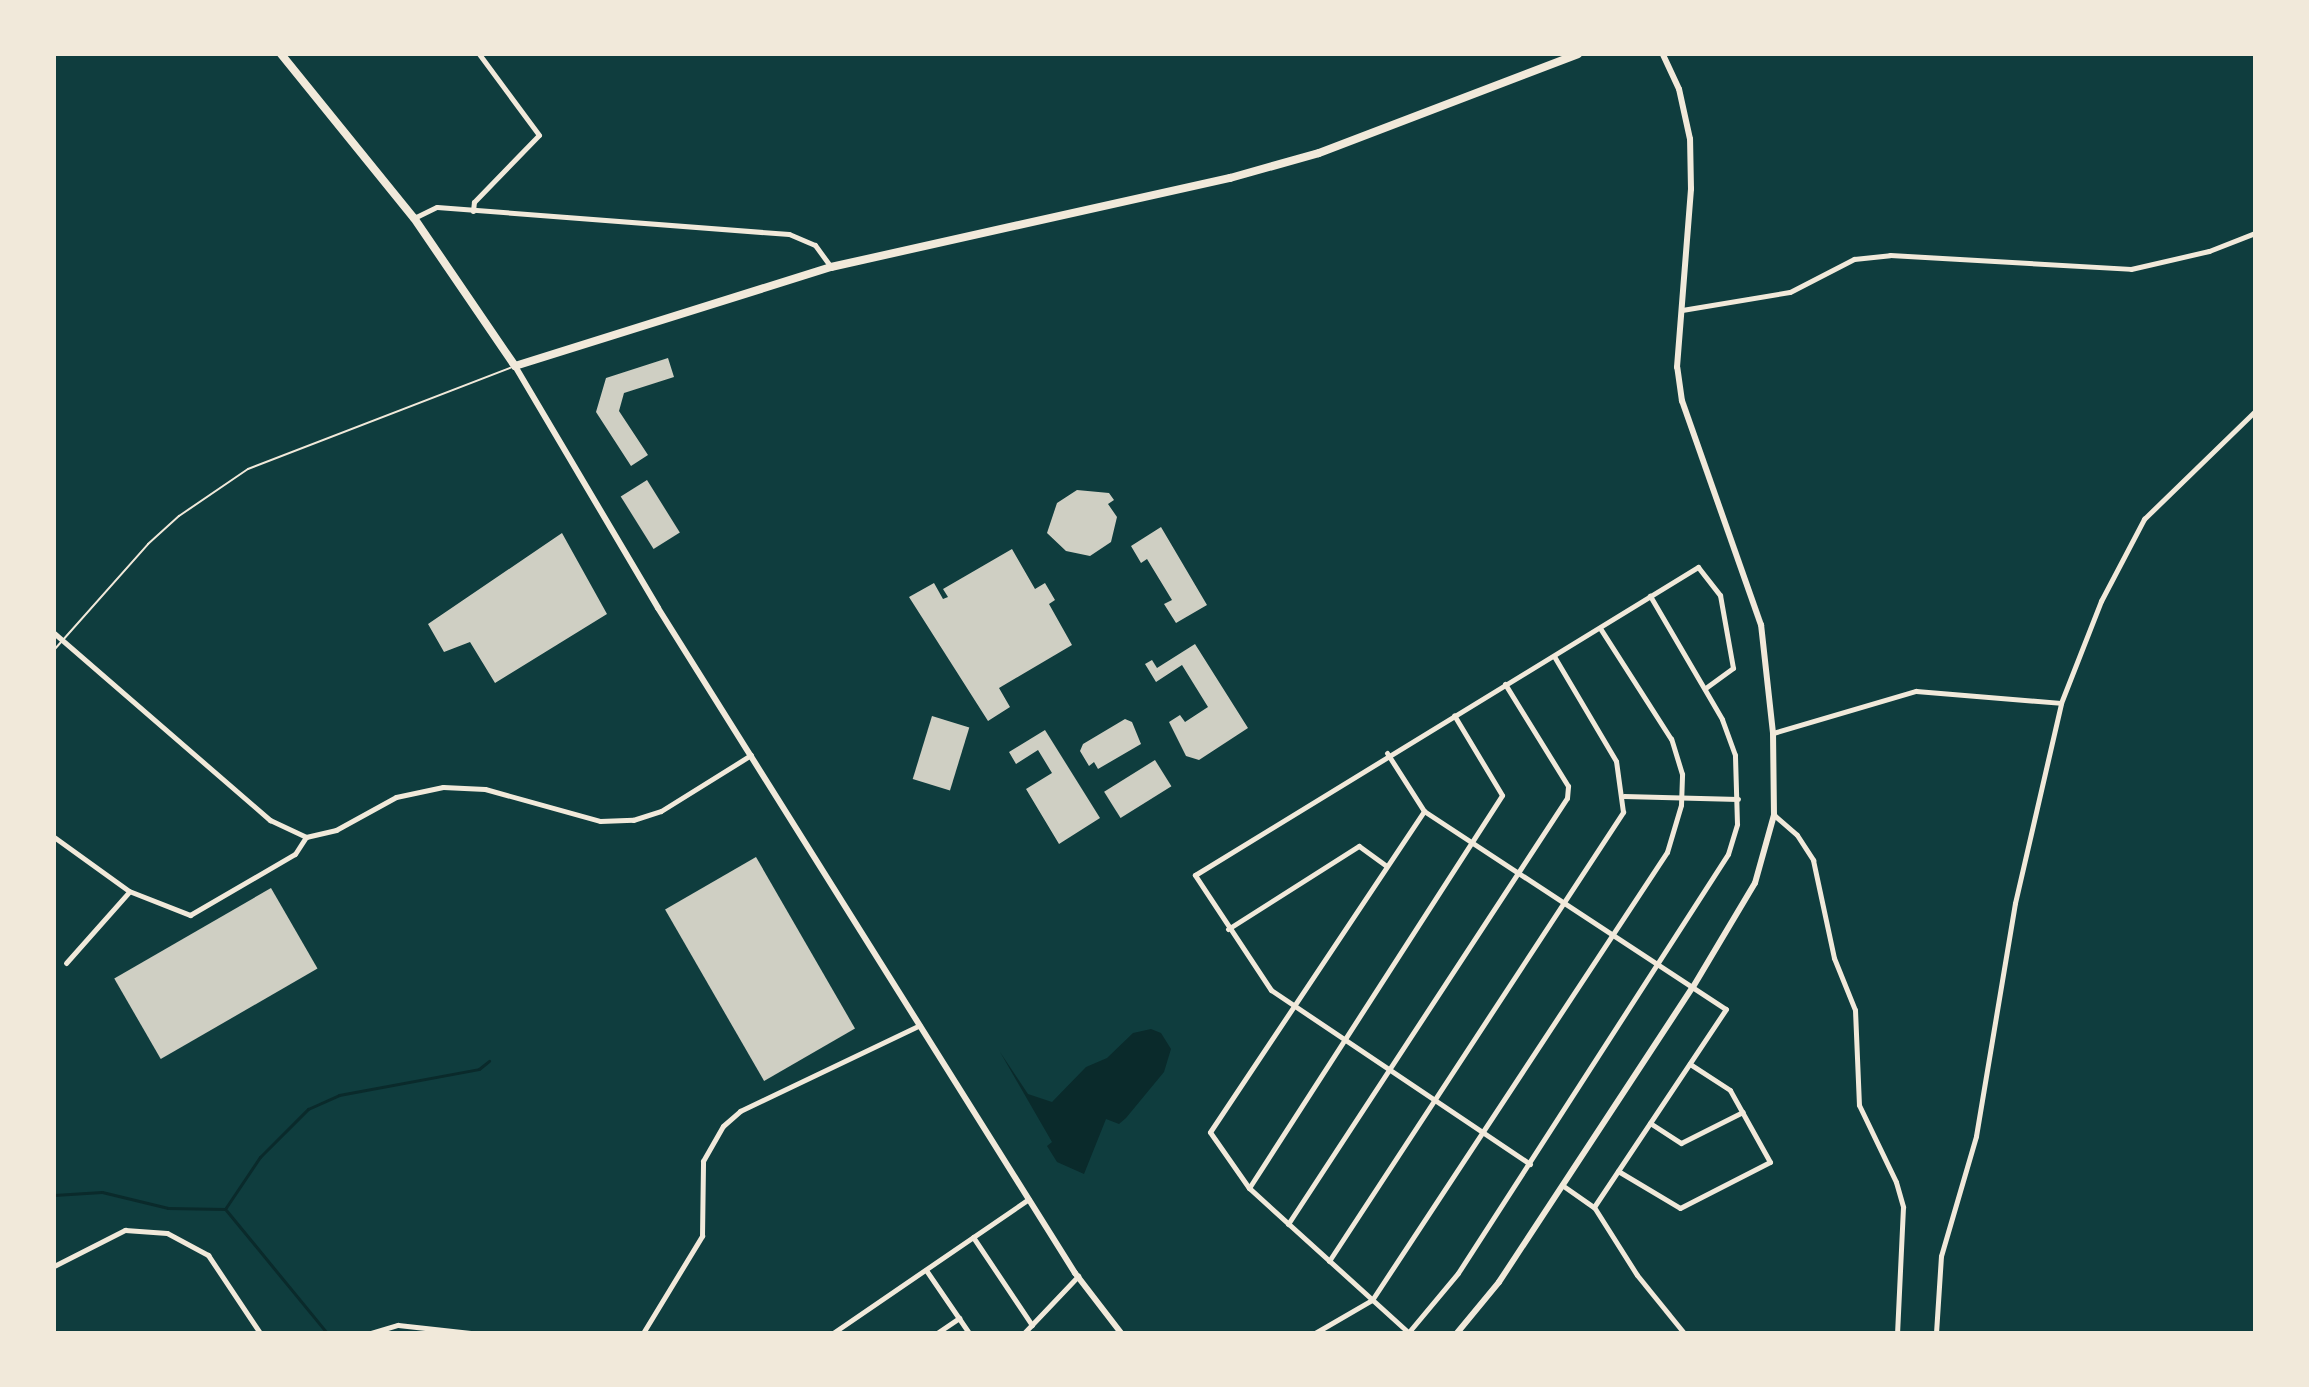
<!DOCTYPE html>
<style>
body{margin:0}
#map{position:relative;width:2309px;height:1387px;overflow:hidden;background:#0f3d3e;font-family:Raleway,sans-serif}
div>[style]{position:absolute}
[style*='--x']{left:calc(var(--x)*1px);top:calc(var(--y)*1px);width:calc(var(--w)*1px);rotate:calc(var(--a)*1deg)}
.water>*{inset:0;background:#0a2a2b}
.stream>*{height:3px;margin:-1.5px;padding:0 1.5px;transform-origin:1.5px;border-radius:1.5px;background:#0a2a2b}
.building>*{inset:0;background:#cfcfc3;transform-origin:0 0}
.service>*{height:2px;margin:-1px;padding:0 1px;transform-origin:1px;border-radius:1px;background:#f1e9da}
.minor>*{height:5px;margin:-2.5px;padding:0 2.5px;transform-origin:2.5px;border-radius:2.5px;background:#f1e9da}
.tertiary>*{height:6px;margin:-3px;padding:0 3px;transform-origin:3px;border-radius:3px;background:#f1e9da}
.primary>*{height:8px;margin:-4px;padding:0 4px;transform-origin:4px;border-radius:4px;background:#f1e9da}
span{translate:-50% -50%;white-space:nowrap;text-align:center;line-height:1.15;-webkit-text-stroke:7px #f1e9da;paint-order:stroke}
.frame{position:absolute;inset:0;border:56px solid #f1e9da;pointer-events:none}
</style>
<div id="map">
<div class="water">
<i style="clip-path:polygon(1151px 1029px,1161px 1033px,1171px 1049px,1164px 1072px,1126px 1118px,1119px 1124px,1106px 1119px,1084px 1174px,1057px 1162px,1047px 1146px,1052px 1142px,1000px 1052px,1028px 1094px,1052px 1102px,1086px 1067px,1107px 1058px,1133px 1033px)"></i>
</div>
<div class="stream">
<i style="--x:54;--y:1195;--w:48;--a:-3.6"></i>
<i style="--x:102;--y:1192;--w:68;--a:13.6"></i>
<i style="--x:168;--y:1208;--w:57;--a:1"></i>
<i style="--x:225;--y:1209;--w:63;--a:-56.1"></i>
<i style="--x:260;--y:1157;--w:68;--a:-45"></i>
<i style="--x:308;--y:1109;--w:34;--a:-24"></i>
<i style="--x:339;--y:1095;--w:142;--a:-10.5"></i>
<i style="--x:479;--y:1069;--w:13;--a:-39"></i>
<i style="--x:226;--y:1210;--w:159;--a:50.6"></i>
</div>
<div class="building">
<i style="clip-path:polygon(668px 358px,674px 377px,624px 393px,619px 411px,648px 455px,631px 466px,596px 412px,606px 378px)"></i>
<i style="left:647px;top:480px;width:62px;height:31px;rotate:58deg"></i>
<i style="clip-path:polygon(1077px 490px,1109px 493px,1114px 500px,1108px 504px,1117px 517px,1111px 542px,1090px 556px,1066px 551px,1047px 533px,1057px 503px)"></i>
<i style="clip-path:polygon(1161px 527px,1207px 605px,1176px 623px,1164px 604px,1172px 600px,1147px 559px,1141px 563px,1131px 546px)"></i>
<i style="clip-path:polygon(562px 533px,607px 614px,495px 683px,470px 642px,444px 652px,428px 624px)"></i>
<i style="clip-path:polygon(1012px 549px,1035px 589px,1045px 583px,1055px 600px,1049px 604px,1072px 645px,999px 688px,1010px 707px,988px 721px,909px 597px,934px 583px,943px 599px,948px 597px,943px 589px)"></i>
<i style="clip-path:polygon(1195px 644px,1248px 728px,1199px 760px,1186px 756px,1169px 722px,1180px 715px,1185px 722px,1208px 707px,1182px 665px,1156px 682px,1145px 664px,1152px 660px,1157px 668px)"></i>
<i style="left:932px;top:716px;width:39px;height:66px;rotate:17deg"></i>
<i style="clip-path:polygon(1125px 719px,1132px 722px,1141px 744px,1098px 769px,1094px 762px,1089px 766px,1080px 751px,1083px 744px)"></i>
<i style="clip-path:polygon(1045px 730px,1100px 818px,1059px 844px,1026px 789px,1052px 773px,1038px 750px,1016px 764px,1009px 752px)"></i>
<i style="left:1155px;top:760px;width:31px;height:60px;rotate:58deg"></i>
<i style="left:756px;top:857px;width:198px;height:105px;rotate:60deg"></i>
<i style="left:271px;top:888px;width:93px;height:181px;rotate:60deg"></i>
</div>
<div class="service">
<i style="--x:54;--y:650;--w:142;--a:-48.4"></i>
<i style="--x:148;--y:544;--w:42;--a:-42.1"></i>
<i style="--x:179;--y:516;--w:83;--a:-34.3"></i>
<i style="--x:248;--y:469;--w:281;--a:-21.1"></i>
</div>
<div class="minor">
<i style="--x:473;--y:211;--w:9;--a:-84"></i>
<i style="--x:474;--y:202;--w:93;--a:-45.9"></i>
<i style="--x:539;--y:135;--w:101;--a:-126.5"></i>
<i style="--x:414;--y:218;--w:25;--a:-26"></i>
<i style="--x:437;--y:207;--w:353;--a:4.4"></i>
<i style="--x:789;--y:234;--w:28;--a:23"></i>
<i style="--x:815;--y:245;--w:26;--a:54"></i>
<i style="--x:1682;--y:310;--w:109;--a:-9.5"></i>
<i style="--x:1790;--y:292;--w:72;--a:-27.3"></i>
<i style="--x:1854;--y:259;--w:36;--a:-6"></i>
<i style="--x:1890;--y:255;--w:241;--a:3.3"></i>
<i style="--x:2131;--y:269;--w:80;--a:-13"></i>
<i style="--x:2209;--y:251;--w:49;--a:-21.4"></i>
<i style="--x:54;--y:633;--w:286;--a:40.9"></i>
<i style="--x:270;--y:820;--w:40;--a:25"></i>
<i style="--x:306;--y:837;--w:31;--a:-13"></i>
<i style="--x:336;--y:830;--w:68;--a:-28.8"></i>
<i style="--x:396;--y:797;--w:48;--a:-12"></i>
<i style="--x:443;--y:787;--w:42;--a:2.7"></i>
<i style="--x:485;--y:789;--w:119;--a:15.5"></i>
<i style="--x:600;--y:821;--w:33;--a:-2"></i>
<i style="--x:633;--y:820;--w:29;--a:-18"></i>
<i style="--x:661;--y:811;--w:106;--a:-31.9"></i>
<i style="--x:1773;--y:733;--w:149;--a:-16.4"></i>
<i style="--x:1916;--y:691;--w:145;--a:4.7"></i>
<i style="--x:1387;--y:753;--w:69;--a:57.5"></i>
<i style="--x:1424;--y:811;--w:361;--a:33.3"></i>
<i style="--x:1726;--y:1009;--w:238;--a:123.7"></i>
<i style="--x:1624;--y:796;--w:114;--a:1.5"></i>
<i style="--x:1774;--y:815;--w:30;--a:41"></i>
<i style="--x:1797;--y:835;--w:30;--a:57"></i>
<i style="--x:1813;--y:860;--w:100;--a:77.9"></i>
<i style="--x:1834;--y:958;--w:56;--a:68"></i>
<i style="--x:1855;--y:1010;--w:95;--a:87.6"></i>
<i style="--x:1859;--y:1105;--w:85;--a:64.3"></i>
<i style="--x:1896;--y:1182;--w:26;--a:74"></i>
<i style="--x:1903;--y:1207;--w:126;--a:92.7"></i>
<i style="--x:54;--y:837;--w:92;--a:35.8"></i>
<i style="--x:129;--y:891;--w:66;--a:21.5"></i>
<i style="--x:190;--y:915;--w:121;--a:-30.2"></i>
<i style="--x:295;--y:854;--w:20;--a:-57"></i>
<i style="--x:1228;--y:929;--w:155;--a:-32.4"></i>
<i style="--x:1359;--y:846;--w:34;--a:36"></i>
<i style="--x:66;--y:963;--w:95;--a:-48.4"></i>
<i style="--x:1650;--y:1123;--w:37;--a:33"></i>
<i style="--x:1681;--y:1143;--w:69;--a:-26.6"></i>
<i style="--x:1530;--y:1164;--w:312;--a:-146.1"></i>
<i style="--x:1271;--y:990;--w:138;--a:-123.5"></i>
<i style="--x:1195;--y:875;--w:590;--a:-31.48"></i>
<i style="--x:1698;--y:567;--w:36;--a:52"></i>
<i style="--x:1720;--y:595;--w:74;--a:79.9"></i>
<i style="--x:1733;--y:668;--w:34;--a:144"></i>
<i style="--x:1618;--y:1171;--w:72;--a:30.8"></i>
<i style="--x:1680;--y:1208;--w:101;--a:-27.1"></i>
<i style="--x:1770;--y:1162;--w:82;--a:-119.1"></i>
<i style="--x:1730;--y:1090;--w:48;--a:-147"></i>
<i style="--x:1562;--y:1185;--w:39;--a:35"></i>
<i style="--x:1594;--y:1207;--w:80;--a:57.7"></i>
<i style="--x:1637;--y:1275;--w:75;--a:51"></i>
<i style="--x:1249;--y:1188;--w:467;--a:-57.2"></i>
<i style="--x:1502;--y:795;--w:93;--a:-121"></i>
<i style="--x:1288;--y:1224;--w:509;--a:-56.78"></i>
<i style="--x:1567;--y:798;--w:12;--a:-85"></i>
<i style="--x:1568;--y:786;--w:120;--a:-121.7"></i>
<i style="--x:973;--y:1237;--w:106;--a:56.2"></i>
<i style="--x:1329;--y:1261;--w:537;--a:-56.78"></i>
<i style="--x:1623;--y:812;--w:51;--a:-97.8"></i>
<i style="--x:1616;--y:761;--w:122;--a:-120.6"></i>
<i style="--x:54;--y:1266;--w:80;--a:-26.9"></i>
<i style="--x:125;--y:1230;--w:42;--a:4.1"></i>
<i style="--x:167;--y:1233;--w:47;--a:28.2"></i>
<i style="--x:208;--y:1255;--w:94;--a:56.3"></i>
<i style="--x:926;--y:1270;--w:76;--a:55.7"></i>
<i style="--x:371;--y:1333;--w:28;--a:-17"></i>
<i style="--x:398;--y:1325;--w:73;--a:6.3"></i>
<i style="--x:643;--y:1333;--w:114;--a:-58.7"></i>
<i style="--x:702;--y:1236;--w:75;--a:-89.2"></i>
<i style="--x:703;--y:1161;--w:40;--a:-60.3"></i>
<i style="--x:723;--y:1126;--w:23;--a:-41"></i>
<i style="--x:740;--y:1111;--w:199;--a:-25.5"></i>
<i style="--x:833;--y:1333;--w:237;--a:-34.4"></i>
<i style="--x:937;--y:1333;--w:27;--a:-34"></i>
<i style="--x:1024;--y:1333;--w:79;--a:-46.5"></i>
<i style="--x:1315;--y:1333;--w:66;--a:-30.1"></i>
<i style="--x:1372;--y:1300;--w:536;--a:-56.64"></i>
<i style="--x:1667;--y:852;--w:49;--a:-73.4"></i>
<i style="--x:1681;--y:805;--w:31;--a:-88"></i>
<i style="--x:1682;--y:774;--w:37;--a:-107"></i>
<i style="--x:1671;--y:739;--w:132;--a:-122.6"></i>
<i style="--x:1408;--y:1333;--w:78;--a:-50.2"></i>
<i style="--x:1458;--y:1273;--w:498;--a:-57.2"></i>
<i style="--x:1728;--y:854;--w:31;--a:-73"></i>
<i style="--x:1737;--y:824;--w:69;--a:-91.7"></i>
<i style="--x:1735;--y:755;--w:38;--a:-110"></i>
<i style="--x:1722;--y:719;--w:143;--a:-120.3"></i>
<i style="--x:1409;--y:1333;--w:216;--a:-137.8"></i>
<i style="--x:1249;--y:1188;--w:68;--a:-124.9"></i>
<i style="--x:1210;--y:1132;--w:386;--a:-56.3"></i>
<i style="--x:1936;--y:1333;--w:77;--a:-86.3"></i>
<i style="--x:1941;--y:1256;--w:125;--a:-73.7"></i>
<i style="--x:1976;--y:1136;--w:236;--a:-80.5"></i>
<i style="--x:2015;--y:903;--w:205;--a:-77"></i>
<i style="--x:2061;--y:703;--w:110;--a:-68.6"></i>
<i style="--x:2101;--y:601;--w:93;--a:-62.3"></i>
<i style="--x:2144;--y:519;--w:155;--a:-44.2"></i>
</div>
<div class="tertiary">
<i style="--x:515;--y:366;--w:281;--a:59.4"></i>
<i style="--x:658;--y:608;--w:785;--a:57.91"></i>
<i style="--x:1075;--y:1273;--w:76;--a:52.5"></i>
<i style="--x:1457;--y:1333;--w:66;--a:-50.5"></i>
<i style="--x:1499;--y:1282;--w:353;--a:-56.7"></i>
<i style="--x:1693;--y:987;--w:121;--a:-59.2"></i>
<i style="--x:1755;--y:883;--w:71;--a:-74.4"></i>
<i style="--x:1774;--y:815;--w:82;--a:-90.7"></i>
<i style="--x:1773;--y:733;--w:109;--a:-96.3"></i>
<i style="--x:1761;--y:625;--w:238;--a:-109.4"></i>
<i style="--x:1682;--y:401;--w:34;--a:-98"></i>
<i style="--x:1677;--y:367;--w:179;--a:-85.5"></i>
<i style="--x:1691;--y:189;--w:50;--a:-91.1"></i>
<i style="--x:1690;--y:139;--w:51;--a:-102.4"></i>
<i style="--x:1679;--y:89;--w:38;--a:-115"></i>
</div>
<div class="primary">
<i style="--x:281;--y:54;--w:211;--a:51"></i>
<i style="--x:414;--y:218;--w:179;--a:55.7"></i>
<i style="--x:515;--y:366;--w:331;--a:-17.4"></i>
<i style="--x:831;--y:267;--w:409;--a:-12.6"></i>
<i style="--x:1230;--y:178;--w:92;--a:-15.7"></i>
<i style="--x:1319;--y:153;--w:277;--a:-20.9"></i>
</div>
<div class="frame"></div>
</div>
